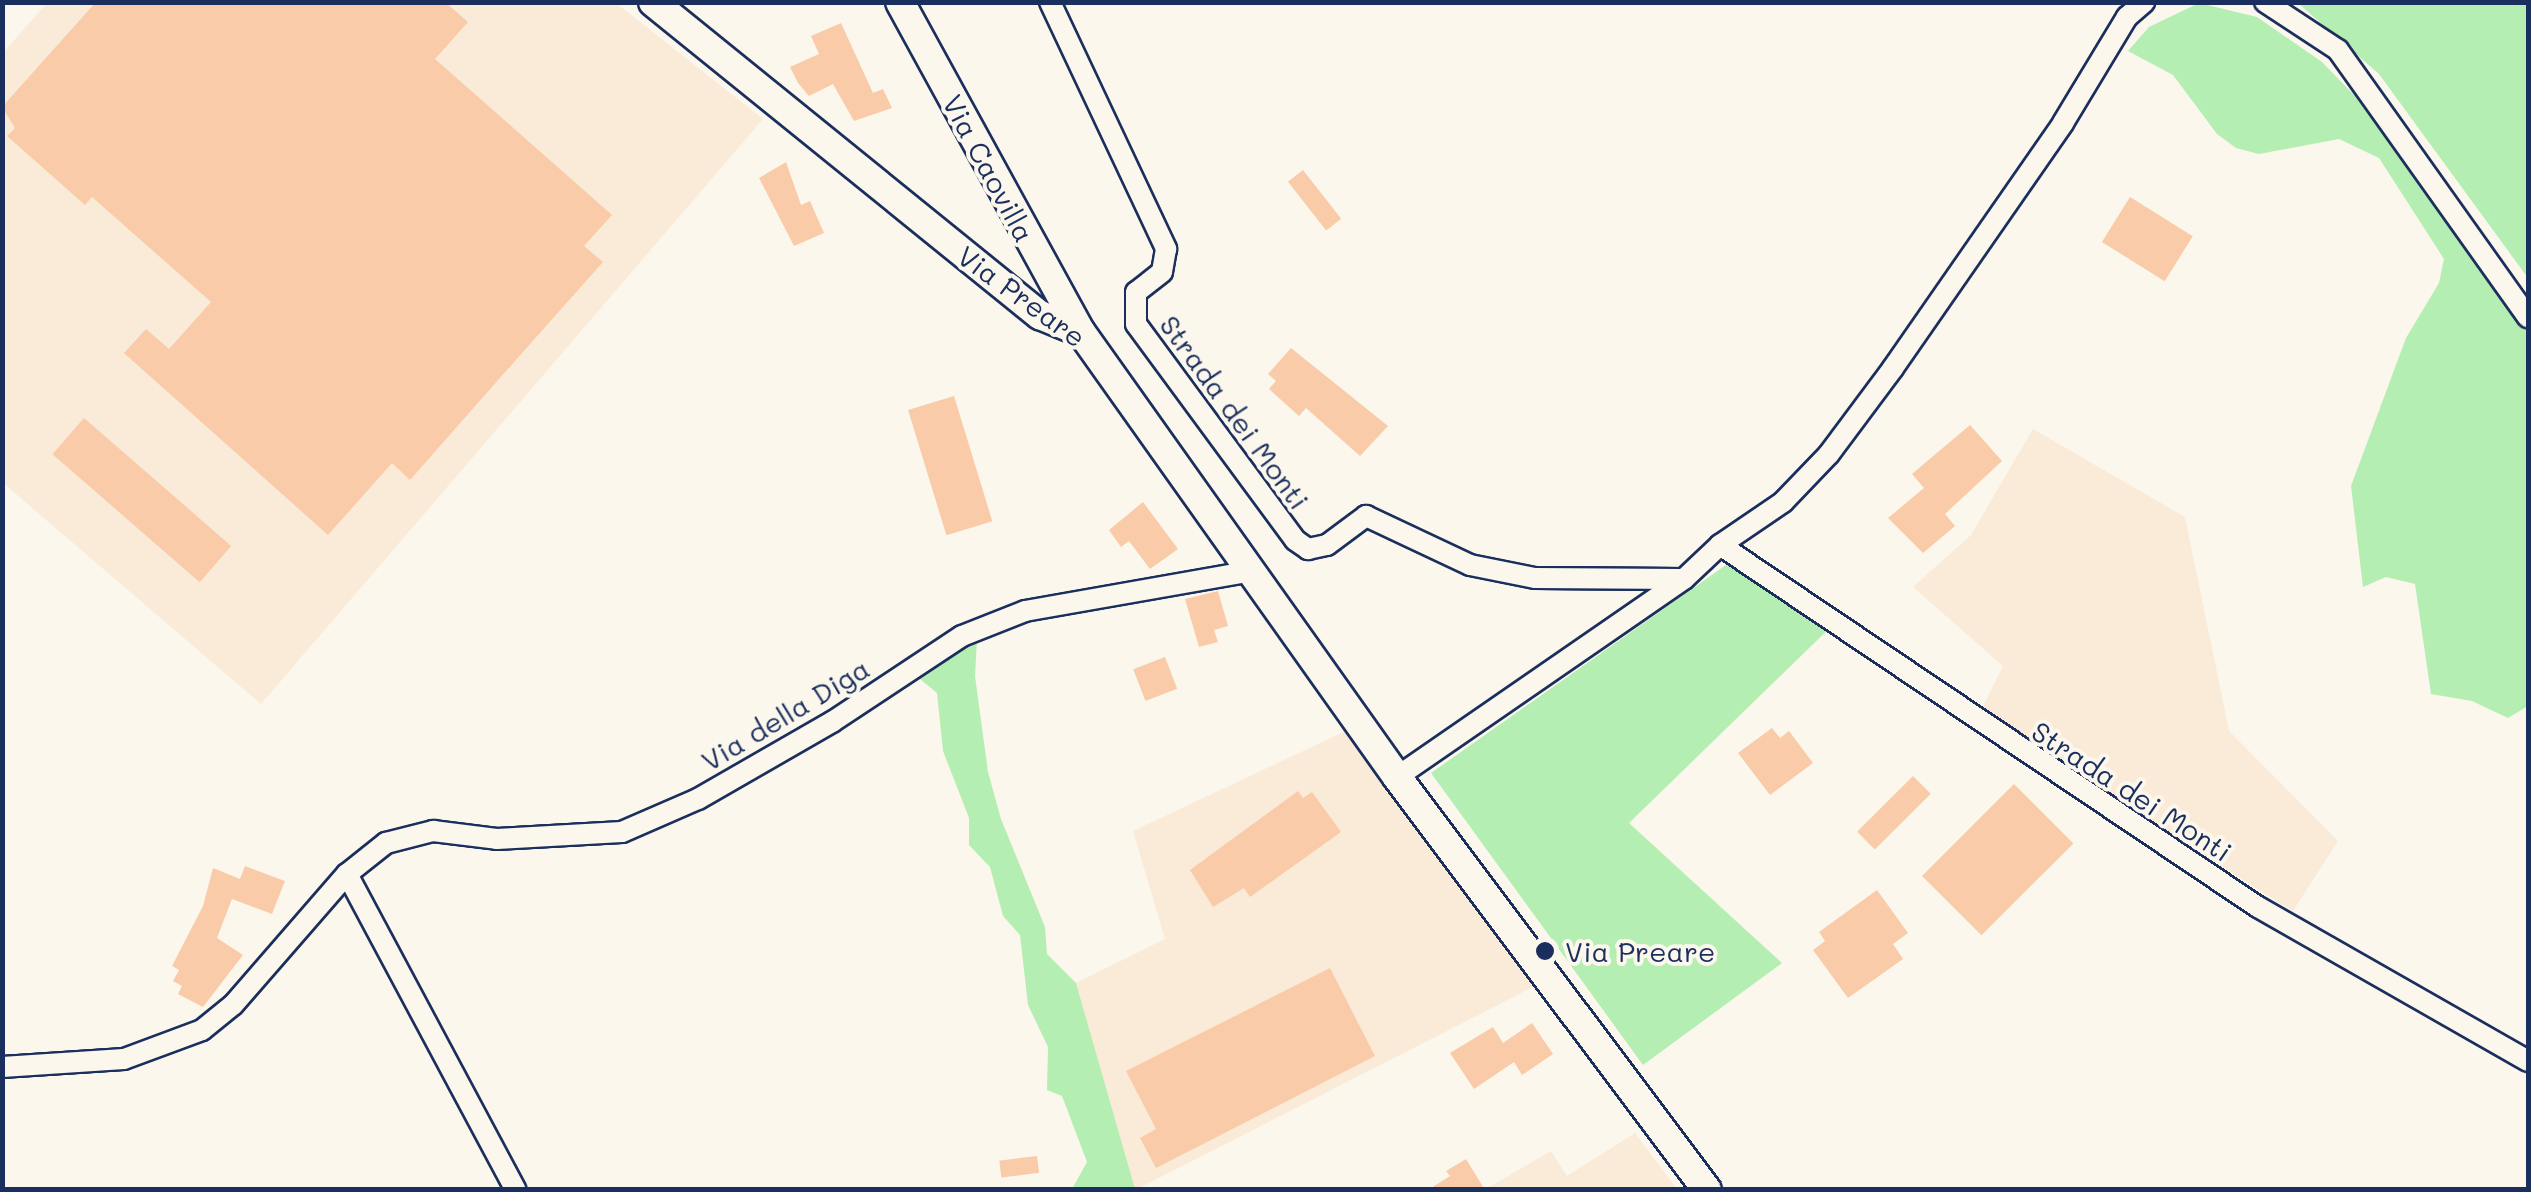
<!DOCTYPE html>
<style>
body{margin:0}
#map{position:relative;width:2531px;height:1192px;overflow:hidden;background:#fbf7ec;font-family:Mali,sans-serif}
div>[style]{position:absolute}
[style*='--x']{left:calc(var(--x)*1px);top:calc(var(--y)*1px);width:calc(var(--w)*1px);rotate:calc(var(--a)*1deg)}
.built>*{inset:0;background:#faead8}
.green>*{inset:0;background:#b4eeb2}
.building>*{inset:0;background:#f9cba8;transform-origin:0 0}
.roads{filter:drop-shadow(2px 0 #1b2f5e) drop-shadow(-2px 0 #1b2f5e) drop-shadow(0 2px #1b2f5e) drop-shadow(0 -2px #1b2f5e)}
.minor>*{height:20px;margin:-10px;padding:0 10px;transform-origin:10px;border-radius:10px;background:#fbf7ec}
.major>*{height:28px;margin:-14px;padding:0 14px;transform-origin:14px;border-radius:14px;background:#fbf7ec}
.dots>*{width:28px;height:28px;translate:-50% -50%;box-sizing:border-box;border:5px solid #fbf7ec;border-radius:50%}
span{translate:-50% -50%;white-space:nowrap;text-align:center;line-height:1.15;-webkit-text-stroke:8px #fbf7ec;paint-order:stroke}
.street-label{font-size:28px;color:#1b2f5e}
.poi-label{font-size:28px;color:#1b2f5e}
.left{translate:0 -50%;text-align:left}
.frame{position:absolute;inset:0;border:5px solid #1b2f5e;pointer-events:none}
</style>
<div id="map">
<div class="built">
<i style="clip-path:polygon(47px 3px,616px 3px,763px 119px,261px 704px,3px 483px,3px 53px)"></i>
<i style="clip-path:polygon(2033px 429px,2185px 517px,2229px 731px,2338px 841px,2293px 911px,1979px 715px,2003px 666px,1913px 587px,1971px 535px)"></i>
<i style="clip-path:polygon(1348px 730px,1537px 985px,1135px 1190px,1076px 983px,1165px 939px,1133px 831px)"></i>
<i style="clip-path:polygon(1635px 1133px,1677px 1189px,1486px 1189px,1551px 1151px,1567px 1176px)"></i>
</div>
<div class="green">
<i style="clip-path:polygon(2199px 3px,2257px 17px,2322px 62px,2354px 95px,2528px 329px,2528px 706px,2508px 718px,2472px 701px,2431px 694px,2415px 584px,2386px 577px,2363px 587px,2351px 486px,2406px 338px,2439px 283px,2444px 259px,2379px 158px,2339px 139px,2259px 154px,2236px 148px,2217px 134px,2173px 75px,2128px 51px,2149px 27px)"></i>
<i style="clip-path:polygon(2298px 3px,2528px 3px,2528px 278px,2379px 74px)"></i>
<i style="clip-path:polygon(1743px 553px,1839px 619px,1629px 823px,1782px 963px,1643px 1065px,1431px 773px)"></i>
<i style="clip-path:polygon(977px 639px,975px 676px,988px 772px,1001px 819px,1045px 927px,1047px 954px,1076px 983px,1135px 1189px,1072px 1189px,1087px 1162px,1062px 1096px,1047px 1090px,1048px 1047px,1028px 1005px,1020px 935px,1003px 916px,990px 867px,969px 845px,969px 818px,943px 751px,937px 693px,915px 675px)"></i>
</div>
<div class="building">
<i style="clip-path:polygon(96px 2px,445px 2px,468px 22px,435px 59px,612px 215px,584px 246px,603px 262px,522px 353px,410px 480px,392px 463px,328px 535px,124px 353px,146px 329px,169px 349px,211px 302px,92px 197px,85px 205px,7px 136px,15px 128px,2px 107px)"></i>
<i style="clip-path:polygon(841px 23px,873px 93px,883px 89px,892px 108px,854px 121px,833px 84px,809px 96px,798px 83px,790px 67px,819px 54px,811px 36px)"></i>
<i style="clip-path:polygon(786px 162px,801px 205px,810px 201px,824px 233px,794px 246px,759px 178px)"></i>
<i style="left:1303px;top:170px;width:62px;height:19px;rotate:52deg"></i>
<i style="left:2130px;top:197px;width:74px;height:53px;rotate:32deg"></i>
<i style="clip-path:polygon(1291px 348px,1388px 426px,1360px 456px,1306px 408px,1299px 416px,1269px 389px,1276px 381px,1268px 374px)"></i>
<i style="left:954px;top:396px;width:131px;height:48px;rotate:73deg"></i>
<i style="left:84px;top:418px;width:195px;height:48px;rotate:41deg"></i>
<i style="clip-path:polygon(1970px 425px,2002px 461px,1945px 514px,1955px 526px,1923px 553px,1888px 518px,1924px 488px,1912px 474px)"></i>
<i style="clip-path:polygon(1143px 502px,1178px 549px,1150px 569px,1129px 541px,1121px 547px,1109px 530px)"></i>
<i style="clip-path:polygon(1218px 591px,1228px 626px,1214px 630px,1218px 642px,1199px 647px,1185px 599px)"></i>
<i style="left:1165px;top:657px;width:34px;height:34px;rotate:69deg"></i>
<i style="clip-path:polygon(1772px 728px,1780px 738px,1789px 731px,1813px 763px,1770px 795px,1738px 753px)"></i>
<i style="left:1913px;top:776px;width:25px;height:79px;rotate:45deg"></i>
<i style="left:2014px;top:784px;width:84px;height:130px;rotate:45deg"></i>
<i style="clip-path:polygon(1298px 791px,1303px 798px,1312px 792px,1341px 832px,1250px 897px,1244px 888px,1213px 907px,1190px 870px)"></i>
<i style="clip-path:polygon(245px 866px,285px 881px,272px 914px,232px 899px,217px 938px,243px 955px,203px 1007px,178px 994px,182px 986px,173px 981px,179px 970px,172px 966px,203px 906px,213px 868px,240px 879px)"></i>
<i style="clip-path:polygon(1877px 890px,1908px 933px,1893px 944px,1903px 959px,1848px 998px,1813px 950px,1825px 941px,1819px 932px)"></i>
<i style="clip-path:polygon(1330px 968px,1375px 1056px,1156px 1168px,1140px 1138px,1156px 1129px,1126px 1071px)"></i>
<i style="clip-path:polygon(1532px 1023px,1553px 1054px,1522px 1075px,1514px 1062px,1474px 1089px,1450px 1053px,1493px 1027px,1503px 1043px)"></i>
<i style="left:1037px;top:1156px;width:17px;height:38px;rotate:83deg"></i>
<i style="clip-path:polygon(1466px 1159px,1485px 1190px,1428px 1190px,1450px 1176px,1446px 1171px)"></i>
</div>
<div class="roads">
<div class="minor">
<i style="--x:1050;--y:2;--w:273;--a:64.8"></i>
<i style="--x:1166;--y:249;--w:23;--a:100"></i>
<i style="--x:1162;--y:272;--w:33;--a:142"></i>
<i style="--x:1136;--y:292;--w:32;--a:90"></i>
<i style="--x:1136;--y:324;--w:268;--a:53.6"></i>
<i style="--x:1295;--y:540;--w:16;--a:35"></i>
<i style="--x:1308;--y:549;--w:19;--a:-12"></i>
<i style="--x:1327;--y:545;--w:49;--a:-36.6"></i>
<i style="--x:1366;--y:516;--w:115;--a:25.2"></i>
<i style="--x:1470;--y:565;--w:66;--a:11.3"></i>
<i style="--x:1535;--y:578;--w:147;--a:0.4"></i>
<i style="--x:2265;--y:2;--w:87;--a:33.3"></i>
<i style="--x:2338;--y:50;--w:328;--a:54.6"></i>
<i style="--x:1720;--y:545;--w:648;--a:33.94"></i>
<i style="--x:2258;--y:907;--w:311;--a:29.7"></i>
<i style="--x:1397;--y:777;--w:349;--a:-34.6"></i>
<i style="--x:1684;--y:579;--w:50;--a:-43.4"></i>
<i style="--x:1720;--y:545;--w:76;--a:-34.3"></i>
<i style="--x:1783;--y:502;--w:66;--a:-46.2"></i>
<i style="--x:1829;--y:454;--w:107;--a:-53.3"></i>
<i style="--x:1893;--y:368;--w:298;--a:-55.2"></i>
<i style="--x:2063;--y:123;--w:124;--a:-58.9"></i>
<i style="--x:2127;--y:17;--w:23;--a:-41"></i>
<i style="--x:347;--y:874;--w:358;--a:61.9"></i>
<i style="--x:2;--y:1067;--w:122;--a:-3.8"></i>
<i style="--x:124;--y:1059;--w:83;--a:-20.4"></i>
<i style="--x:202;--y:1030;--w:40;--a:-39"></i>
<i style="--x:233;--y:1005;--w:174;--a:-49"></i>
<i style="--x:347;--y:874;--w:50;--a:-38.5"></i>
<i style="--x:386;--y:843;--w:49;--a:-14.3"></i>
<i style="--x:433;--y:831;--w:64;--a:7.1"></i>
<i style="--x:497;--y:839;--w:125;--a:-3.2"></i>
<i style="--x:622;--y:832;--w:83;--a:-23.5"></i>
<i style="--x:698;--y:799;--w:155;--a:-29.9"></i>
<i style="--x:832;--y:722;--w:156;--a:-33.5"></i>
<i style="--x:962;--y:636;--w:68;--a:-21.6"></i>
<i style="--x:1025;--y:611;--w:230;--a:-10"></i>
</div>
<div class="major">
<i style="--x:653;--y:2;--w:498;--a:39"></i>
<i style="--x:1040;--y:315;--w:44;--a:22.5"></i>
<i style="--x:900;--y:2;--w:376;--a:61.3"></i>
<i style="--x:1081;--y:332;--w:546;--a:54.62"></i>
<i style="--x:1397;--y:777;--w:516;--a:53.11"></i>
</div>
</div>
<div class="dots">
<i style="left:1545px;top:951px;background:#1b2f5e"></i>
</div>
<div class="street-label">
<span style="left:989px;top:168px;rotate:62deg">Via Caovilla</span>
<span style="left:1022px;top:296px;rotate:36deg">Via Preare</span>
<span style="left:1235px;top:412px;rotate:54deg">Strada dei Monti</span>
<span style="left:785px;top:714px;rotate:-31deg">Via della Diga</span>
<span style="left:2132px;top:791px;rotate:33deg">Strada dei Monti</span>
</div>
<div class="poi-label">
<span class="left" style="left:1565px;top:951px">Via Preare</span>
</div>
<div class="frame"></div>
</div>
